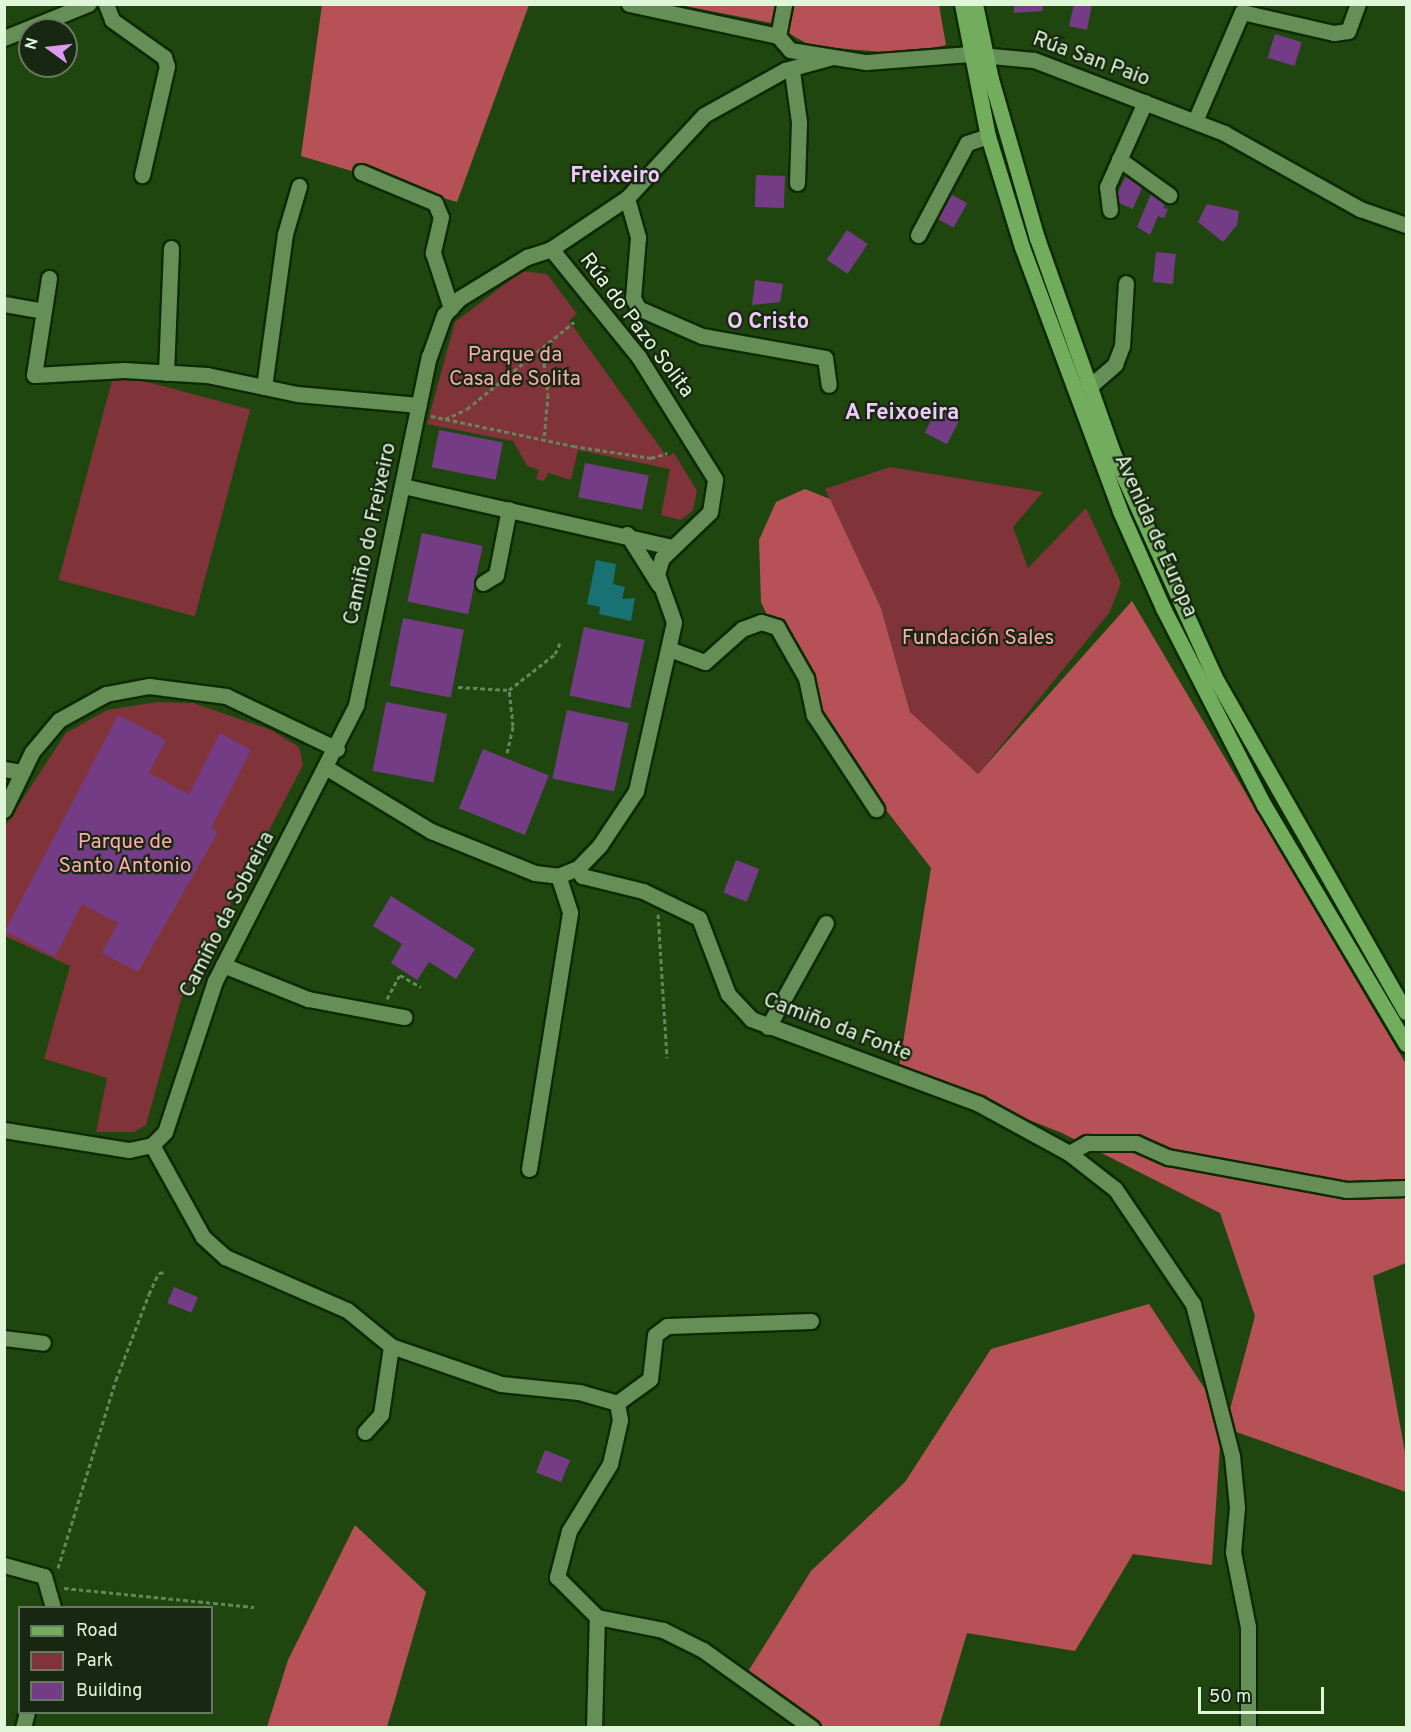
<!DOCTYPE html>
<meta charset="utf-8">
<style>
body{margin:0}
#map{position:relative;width:1411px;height:1732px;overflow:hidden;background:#204610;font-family:Overpass,sans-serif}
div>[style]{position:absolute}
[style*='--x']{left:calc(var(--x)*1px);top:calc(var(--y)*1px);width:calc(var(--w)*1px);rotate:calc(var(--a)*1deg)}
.green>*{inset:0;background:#803339;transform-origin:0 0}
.forest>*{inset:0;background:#b65158}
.water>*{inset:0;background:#187173}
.building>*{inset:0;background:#753c86;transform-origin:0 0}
.path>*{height:3px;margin-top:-1.5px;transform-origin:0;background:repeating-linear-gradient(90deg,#668659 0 4.5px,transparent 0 7.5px)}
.roads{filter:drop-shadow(2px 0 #0d2a02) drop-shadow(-2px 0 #0d2a02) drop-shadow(0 2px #0d2a02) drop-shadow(0 -2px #0d2a02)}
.minor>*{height:15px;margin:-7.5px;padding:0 7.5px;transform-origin:7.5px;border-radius:7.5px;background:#668f58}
.major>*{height:15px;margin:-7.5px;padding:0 7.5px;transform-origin:7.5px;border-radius:7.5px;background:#71ad5c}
span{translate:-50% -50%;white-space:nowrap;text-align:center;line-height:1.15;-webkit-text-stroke:4.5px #172711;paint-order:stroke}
.street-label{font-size:21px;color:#dff6d8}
.park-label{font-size:21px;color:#fdacad}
.neighbourhood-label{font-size:22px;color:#f0c9fc;font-weight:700}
.frame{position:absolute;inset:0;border:6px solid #dff6d8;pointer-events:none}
.legend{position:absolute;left:18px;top:1606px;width:195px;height:108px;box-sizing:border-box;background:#172711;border:2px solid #677a61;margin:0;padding:8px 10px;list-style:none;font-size:18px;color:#dff6d8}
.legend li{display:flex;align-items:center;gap:12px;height:30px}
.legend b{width:30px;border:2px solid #677a61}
.north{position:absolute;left:18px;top:18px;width:60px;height:60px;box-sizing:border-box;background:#172711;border:2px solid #677a61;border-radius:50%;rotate:285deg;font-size:16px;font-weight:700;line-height:24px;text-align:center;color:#dff6d8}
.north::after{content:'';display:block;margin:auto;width:21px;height:27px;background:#dd99f3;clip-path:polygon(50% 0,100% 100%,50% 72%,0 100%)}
.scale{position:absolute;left:1198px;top:1687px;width:126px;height:27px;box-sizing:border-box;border:3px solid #dff6d8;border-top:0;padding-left:8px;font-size:18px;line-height:21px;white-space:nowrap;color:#dff6d8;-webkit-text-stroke:4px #172711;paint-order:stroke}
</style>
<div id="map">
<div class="green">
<i style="clip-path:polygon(522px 271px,547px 274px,577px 314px,569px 321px,667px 457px,674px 453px,697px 491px,693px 510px,681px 520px,661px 515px,670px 469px,578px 450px,571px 480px,548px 473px,544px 481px,536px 479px,539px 470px,527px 466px,513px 441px,427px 424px,455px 322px)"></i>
<i style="left:114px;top:373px;width:141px;height:214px;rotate:15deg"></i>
<i style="clip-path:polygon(890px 467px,1043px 492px,1013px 527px,1028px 568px,1086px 508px,1121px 583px,1109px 613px,978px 774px,910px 712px,881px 608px,825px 489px)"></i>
<i style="clip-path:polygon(157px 702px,193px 703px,271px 730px,299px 747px,303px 765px,181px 999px,146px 1125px,134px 1132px,96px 1132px,107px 1078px,44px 1059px,70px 966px,5px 936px,5px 826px,66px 733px,107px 710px)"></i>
</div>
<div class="forest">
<i style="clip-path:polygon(322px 5px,529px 5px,457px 202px,301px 156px)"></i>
<i style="clip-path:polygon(680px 5px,939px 5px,946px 45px,907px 54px,811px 46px,771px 23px)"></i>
<i style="clip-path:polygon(805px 489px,830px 499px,881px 608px,910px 712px,978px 774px,1132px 601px,1406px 1064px,1406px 1263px,1373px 1276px,1406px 1458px,1406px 1492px,1225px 1428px,1255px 1316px,1220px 1213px,1062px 1133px,899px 1068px,931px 868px,817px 721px,761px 602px,759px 540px,776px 502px)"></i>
<i style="clip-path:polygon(1149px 1304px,1222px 1415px,1212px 1565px,1133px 1554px,1075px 1651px,967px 1633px,939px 1727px,815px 1727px,744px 1678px,811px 1571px,905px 1482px,991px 1349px)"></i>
<i style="clip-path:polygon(355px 1525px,426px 1592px,387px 1727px,267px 1727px,288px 1660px)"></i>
</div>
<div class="water">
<i style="clip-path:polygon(596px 560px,616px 564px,613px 584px,625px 587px,622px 599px,635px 598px,631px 621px,599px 614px,600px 607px,587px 604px)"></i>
</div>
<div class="building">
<i style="clip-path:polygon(1014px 4px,1042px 4px,1043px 11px,1014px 13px)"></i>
<i style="clip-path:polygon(1074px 4px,1092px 4px,1087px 30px,1069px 26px)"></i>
<i style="left:1275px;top:34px;width:28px;height:25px;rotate:17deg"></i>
<i style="left:756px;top:175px;width:29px;height:32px;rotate:2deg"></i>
<i style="left:1125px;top:177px;width:20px;height:26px;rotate:24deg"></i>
<i style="clip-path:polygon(1153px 189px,1168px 196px,1163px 208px,1168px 209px,1164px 218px,1158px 216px,1150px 235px,1137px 227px)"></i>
<i style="left:947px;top:192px;width:23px;height:28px;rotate:29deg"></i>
<i style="clip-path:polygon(1207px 204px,1239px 211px,1237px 225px,1223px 242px,1198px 222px)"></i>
<i style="left:847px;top:230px;width:25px;height:36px;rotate:34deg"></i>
<i style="left:1156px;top:252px;width:20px;height:30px;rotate:6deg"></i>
<i style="clip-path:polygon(755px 280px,783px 284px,780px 302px,752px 305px)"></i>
<i style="left:938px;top:407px;width:25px;height:29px;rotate:27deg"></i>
<i style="left:439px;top:430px;width:65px;height:38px;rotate:11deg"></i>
<i style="left:585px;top:463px;width:65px;height:35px;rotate:11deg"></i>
<i style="left:422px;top:533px;width:62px;height:70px;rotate:12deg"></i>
<i style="left:403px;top:618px;width:62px;height:69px;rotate:11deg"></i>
<i style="left:584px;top:627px;width:62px;height:70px;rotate:12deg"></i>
<i style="left:386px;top:702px;width:62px;height:70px;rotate:11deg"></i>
<i style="left:567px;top:710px;width:63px;height:70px;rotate:12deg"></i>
<i style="clip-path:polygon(118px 715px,166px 740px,149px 773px,189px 794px,220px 733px,251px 750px,211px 828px,218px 832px,138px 972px,102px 953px,118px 923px,82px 904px,55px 957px,5px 931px)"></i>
<i style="left:483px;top:749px;width:71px;height:64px;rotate:22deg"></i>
<i style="left:736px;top:860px;width:25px;height:35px;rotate:21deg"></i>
<i style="clip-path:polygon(391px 896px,475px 949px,456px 979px,429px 962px,417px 980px,391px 963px,402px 944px,373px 926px)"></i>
<i style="left:174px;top:1287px;width:26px;height:17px;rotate:23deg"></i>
<i style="left:545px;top:1450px;width:27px;height:24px;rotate:22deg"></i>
</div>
<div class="path">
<i style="--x:542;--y:348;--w:46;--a:82.6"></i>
<i style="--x:548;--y:394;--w:46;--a:95"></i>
<i style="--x:431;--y:416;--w:145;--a:11.9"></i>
<i style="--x:573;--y:446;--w:79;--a:8.7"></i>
<i style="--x:651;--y:458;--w:17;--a:-17"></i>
<i style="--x:445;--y:419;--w:24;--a:-24"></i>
<i style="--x:467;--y:409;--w:138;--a:-39.1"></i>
<i style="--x:458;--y:687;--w:51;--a:3.4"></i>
<i style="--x:509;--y:690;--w:58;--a:-38"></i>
<i style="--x:555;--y:654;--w:12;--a:-66"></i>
<i style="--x:507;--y:753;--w:28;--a:-77"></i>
<i style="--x:513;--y:726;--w:36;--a:-96"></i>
<i style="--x:658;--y:914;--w:144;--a:86.4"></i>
<i style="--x:387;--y:999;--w:27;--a:-62"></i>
<i style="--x:400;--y:975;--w:24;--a:30"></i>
<i style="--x:58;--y:1568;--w:197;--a:-72.9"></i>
<i style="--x:116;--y:1380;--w:92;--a:-69"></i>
<i style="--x:149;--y:1294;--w:23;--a:-65"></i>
<i style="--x:159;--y:1273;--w:7;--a:-8"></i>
<i style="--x:64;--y:1588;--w:191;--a:5.7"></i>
</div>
<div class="roads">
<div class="minor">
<i style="--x:106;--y:4;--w:17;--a:69"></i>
<i style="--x:112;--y:20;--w:64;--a:35.4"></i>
<i style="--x:164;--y:57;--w:9;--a:72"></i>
<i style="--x:167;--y:66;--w:112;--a:102.9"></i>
<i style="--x:629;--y:4;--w:152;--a:12.1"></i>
<i style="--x:778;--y:36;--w:18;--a:49"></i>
<i style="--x:790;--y:50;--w:77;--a:9"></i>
<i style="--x:866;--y:62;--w:104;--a:-4.4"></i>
<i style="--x:970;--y:54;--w:64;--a:5.4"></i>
<i style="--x:1034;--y:60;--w:204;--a:21"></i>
<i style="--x:1224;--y:133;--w:156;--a:29.2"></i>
<i style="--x:1360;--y:209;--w:49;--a:19.2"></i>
<i style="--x:778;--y:36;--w:33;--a:-79"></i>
<i style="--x:4;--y:38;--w:91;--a:-22"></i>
<i style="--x:792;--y:71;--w:51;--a:82.2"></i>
<i style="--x:799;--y:122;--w:61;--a:91.9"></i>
<i style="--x:1195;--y:121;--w:119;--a:-66.7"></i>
<i style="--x:1242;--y:12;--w:94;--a:12.9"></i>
<i style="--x:1334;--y:33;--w:14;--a:-8"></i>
<i style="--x:1348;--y:31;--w:29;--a:-70"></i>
<i style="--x:1119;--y:159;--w:62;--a:35.8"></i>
<i style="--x:361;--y:172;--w:80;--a:22.7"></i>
<i style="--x:435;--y:203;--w:15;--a:67"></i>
<i style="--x:441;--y:217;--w:37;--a:103"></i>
<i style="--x:433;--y:253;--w:58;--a:71.9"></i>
<i style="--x:627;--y:198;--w:41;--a:74.2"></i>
<i style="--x:638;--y:237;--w:61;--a:94.7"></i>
<i style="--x:633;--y:298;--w:11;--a:63"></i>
<i style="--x:638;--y:308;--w:70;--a:23.6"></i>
<i style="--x:702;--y:336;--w:125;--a:10.1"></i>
<i style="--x:825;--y:358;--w:27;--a:82"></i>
<i style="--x:1110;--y:210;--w:23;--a:-97"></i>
<i style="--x:1107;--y:187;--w:93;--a:-65.9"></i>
<i style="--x:918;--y:235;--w:104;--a:-62"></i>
<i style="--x:967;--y:143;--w:22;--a:-18"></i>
<i style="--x:49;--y:278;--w:98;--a:98.8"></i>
<i style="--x:34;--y:375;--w:90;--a:-3.2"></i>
<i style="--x:124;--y:370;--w:83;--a:3.4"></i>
<i style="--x:207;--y:375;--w:92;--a:11.9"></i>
<i style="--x:297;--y:394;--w:122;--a:5.2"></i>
<i style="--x:4;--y:304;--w:40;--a:10"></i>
<i style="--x:166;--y:373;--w:125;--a:-87.7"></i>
<i style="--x:264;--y:387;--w:154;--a:-82.2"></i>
<i style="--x:285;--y:234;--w:50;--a:-73.7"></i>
<i style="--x:1089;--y:387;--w:35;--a:-41"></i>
<i style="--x:1115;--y:364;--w:19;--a:-69"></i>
<i style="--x:1122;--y:346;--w:63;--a:-86.4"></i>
<i style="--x:403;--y:486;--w:276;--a:12.8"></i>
<i style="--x:627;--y:534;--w:60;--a:57.9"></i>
<i style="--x:483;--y:583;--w:15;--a:-32"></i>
<i style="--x:496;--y:575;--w:67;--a:-78.9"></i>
<i style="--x:669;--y:649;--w:38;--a:20"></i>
<i style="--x:705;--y:662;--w:50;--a:-41.7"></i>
<i style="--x:742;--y:629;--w:20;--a:-20"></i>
<i style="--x:761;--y:622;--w:17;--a:17"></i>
<i style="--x:777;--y:627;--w:59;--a:60.4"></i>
<i style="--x:806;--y:678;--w:38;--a:78"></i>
<i style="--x:814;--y:715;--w:113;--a:56.6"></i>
<i style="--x:327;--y:768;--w:122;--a:31.2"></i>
<i style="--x:431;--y:831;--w:112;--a:22"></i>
<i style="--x:535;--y:873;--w:23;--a:7"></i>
<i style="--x:558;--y:876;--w:22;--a:-22"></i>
<i style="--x:578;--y:868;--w:32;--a:-46"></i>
<i style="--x:600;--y:845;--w:65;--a:-56.3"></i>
<i style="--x:636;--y:791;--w:173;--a:-77.3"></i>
<i style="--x:674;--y:622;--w:51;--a:-109.5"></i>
<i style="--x:657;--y:574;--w:17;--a:-73"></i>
<i style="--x:662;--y:558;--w:66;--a:-43.8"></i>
<i style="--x:710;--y:512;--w:33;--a:-81"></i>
<i style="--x:715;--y:479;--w:145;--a:-122"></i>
<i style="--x:638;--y:356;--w:138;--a:-129.1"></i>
<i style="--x:4;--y:769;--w:17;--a:10"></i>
<i style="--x:4;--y:810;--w:64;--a:-64.2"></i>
<i style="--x:32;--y:752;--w:42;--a:-49.8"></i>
<i style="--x:59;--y:720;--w:54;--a:-29"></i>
<i style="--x:106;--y:694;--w:44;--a:-10.5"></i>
<i style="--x:149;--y:686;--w:78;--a:7.4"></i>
<i style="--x:226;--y:696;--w:123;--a:25.5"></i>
<i style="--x:578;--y:868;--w:9;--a:63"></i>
<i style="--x:582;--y:876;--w:63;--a:13.8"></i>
<i style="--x:643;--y:891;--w:62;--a:25.7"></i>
<i style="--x:699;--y:918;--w:81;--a:69.1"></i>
<i style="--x:728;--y:994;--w:34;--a:47"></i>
<i style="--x:751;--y:1019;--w:243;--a:20.4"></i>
<i style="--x:979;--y:1104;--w:102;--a:28.6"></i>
<i style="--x:223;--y:965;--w:92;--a:21.8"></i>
<i style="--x:308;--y:999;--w:98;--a:10.6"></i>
<i style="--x:768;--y:1027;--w:119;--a:-60.9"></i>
<i style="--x:4;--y:1130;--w:127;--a:9.1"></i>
<i style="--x:129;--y:1150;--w:24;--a:-12"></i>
<i style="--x:152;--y:1145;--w:18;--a:-45"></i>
<i style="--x:165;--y:1132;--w:159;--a:-71.7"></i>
<i style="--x:215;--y:981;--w:310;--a:-62.9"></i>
<i style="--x:356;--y:705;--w:356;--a:-78.2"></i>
<i style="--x:429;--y:357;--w:45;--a:-70.3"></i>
<i style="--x:444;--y:315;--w:23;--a:-47"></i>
<i style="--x:460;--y:298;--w:79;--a:-31.5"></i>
<i style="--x:527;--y:257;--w:25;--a:-18"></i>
<i style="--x:551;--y:249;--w:92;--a:-33.9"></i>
<i style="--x:627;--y:198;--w:113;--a:-47.1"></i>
<i style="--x:704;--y:115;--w:93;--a:-29.1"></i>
<i style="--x:785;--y:70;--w:49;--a:-15.5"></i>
<i style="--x:152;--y:1145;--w:105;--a:61"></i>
<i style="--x:203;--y:1237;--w:30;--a:42"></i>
<i style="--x:225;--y:1257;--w:133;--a:23.5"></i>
<i style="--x:347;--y:1310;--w:57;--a:39.3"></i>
<i style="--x:391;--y:1346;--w:116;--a:19.1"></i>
<i style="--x:501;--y:1384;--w:78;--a:5.9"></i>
<i style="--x:579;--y:1392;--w:40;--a:16"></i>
<i style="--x:617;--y:1403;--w:17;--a:80"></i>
<i style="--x:620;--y:1420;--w:45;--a:102.8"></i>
<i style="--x:610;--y:1464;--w:79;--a:121.5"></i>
<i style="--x:569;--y:1531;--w:48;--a:104.6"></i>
<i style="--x:557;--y:1577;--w:57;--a:45"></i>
<i style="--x:597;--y:1617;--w:67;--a:11.1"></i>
<i style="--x:663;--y:1630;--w:45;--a:26.6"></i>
<i style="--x:703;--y:1650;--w:134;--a:35.6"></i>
<i style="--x:529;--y:1169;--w:260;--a:-80.9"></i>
<i style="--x:570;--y:912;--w:38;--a:-108"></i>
<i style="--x:4;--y:1338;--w:39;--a:7"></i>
<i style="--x:617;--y:1403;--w:41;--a:-36"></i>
<i style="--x:650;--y:1379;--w:44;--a:-83.5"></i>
<i style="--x:655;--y:1335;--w:15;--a:-37"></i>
<i style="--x:667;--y:1326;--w:144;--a:-2"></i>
<i style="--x:365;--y:1432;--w:24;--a:-48"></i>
<i style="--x:381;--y:1414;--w:69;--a:-81.6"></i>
<i style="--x:4;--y:1565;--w:41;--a:15.4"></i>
<i style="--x:44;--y:1576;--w:33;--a:74"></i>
<i style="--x:23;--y:1728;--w:16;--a:-76"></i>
<i style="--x:594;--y:1728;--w:111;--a:-88.5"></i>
<i style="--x:1248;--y:1728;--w:101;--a:-90"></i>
<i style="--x:1248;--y:1627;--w:76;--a:-101.3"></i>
<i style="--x:1233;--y:1552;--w:45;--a:-84.9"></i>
<i style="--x:1237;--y:1507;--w:51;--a:-95.6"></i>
<i style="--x:1232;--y:1456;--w:157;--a:-104.4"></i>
<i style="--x:1193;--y:1304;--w:139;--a:-124.1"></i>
<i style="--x:1115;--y:1189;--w:58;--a:-142"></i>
<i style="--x:1069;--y:1153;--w:21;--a:-29"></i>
<i style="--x:1087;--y:1143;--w:49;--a:0"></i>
<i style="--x:1136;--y:1143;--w:35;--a:24"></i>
<i style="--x:1168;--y:1157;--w:181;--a:10.5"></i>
<i style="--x:1346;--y:1190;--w:60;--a:-1.9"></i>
</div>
<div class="major">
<i style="--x:962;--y:4;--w:135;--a:78.9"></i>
<i style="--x:988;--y:136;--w:116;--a:73"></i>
<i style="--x:1022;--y:247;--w:282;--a:69.6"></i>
<i style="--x:1120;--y:511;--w:106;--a:66.1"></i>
<i style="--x:1163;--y:608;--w:221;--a:62.9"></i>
<i style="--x:1264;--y:805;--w:278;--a:59.3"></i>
<i style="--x:975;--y:4;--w:77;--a:78"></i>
<i style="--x:991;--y:79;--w:166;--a:73.9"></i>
<i style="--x:1037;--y:238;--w:228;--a:70.5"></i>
<i style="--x:1113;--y:453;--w:245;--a:65.6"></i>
<i style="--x:1214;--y:676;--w:387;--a:60.3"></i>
</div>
</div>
<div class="street-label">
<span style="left:1091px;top:60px;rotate:20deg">Rúa San Paio</span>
<span style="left:636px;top:326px;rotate:53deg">Rúa do Pazo Solita</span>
<span style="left:371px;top:534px;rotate:-78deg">Camiño do Freixeiro</span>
<span style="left:1155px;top:536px;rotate:66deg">Avenida de Europa</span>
<span style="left:228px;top:915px;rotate:-63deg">Camiño da Sobreira</span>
<span style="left:837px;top:1028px;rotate:21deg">Camiño da Fonte</span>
</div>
<div class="park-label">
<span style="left:515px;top:368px">Parque da<br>Casa de Solita</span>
<span style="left:978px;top:639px">Fundación Sales</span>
<span style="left:125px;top:855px">Parque de<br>Santo Antonio</span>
</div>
<div class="neighbourhood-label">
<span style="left:615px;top:177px">Freixeiro</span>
<span style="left:768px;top:323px">O Cristo</span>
<span style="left:902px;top:414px">A Feixoeira</span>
</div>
<div class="frame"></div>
<ul class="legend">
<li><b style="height:8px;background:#71ad5c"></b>Road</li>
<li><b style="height:16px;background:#803339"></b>Park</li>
<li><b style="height:16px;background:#753c86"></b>Building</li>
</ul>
<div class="north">N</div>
<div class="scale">50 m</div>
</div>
